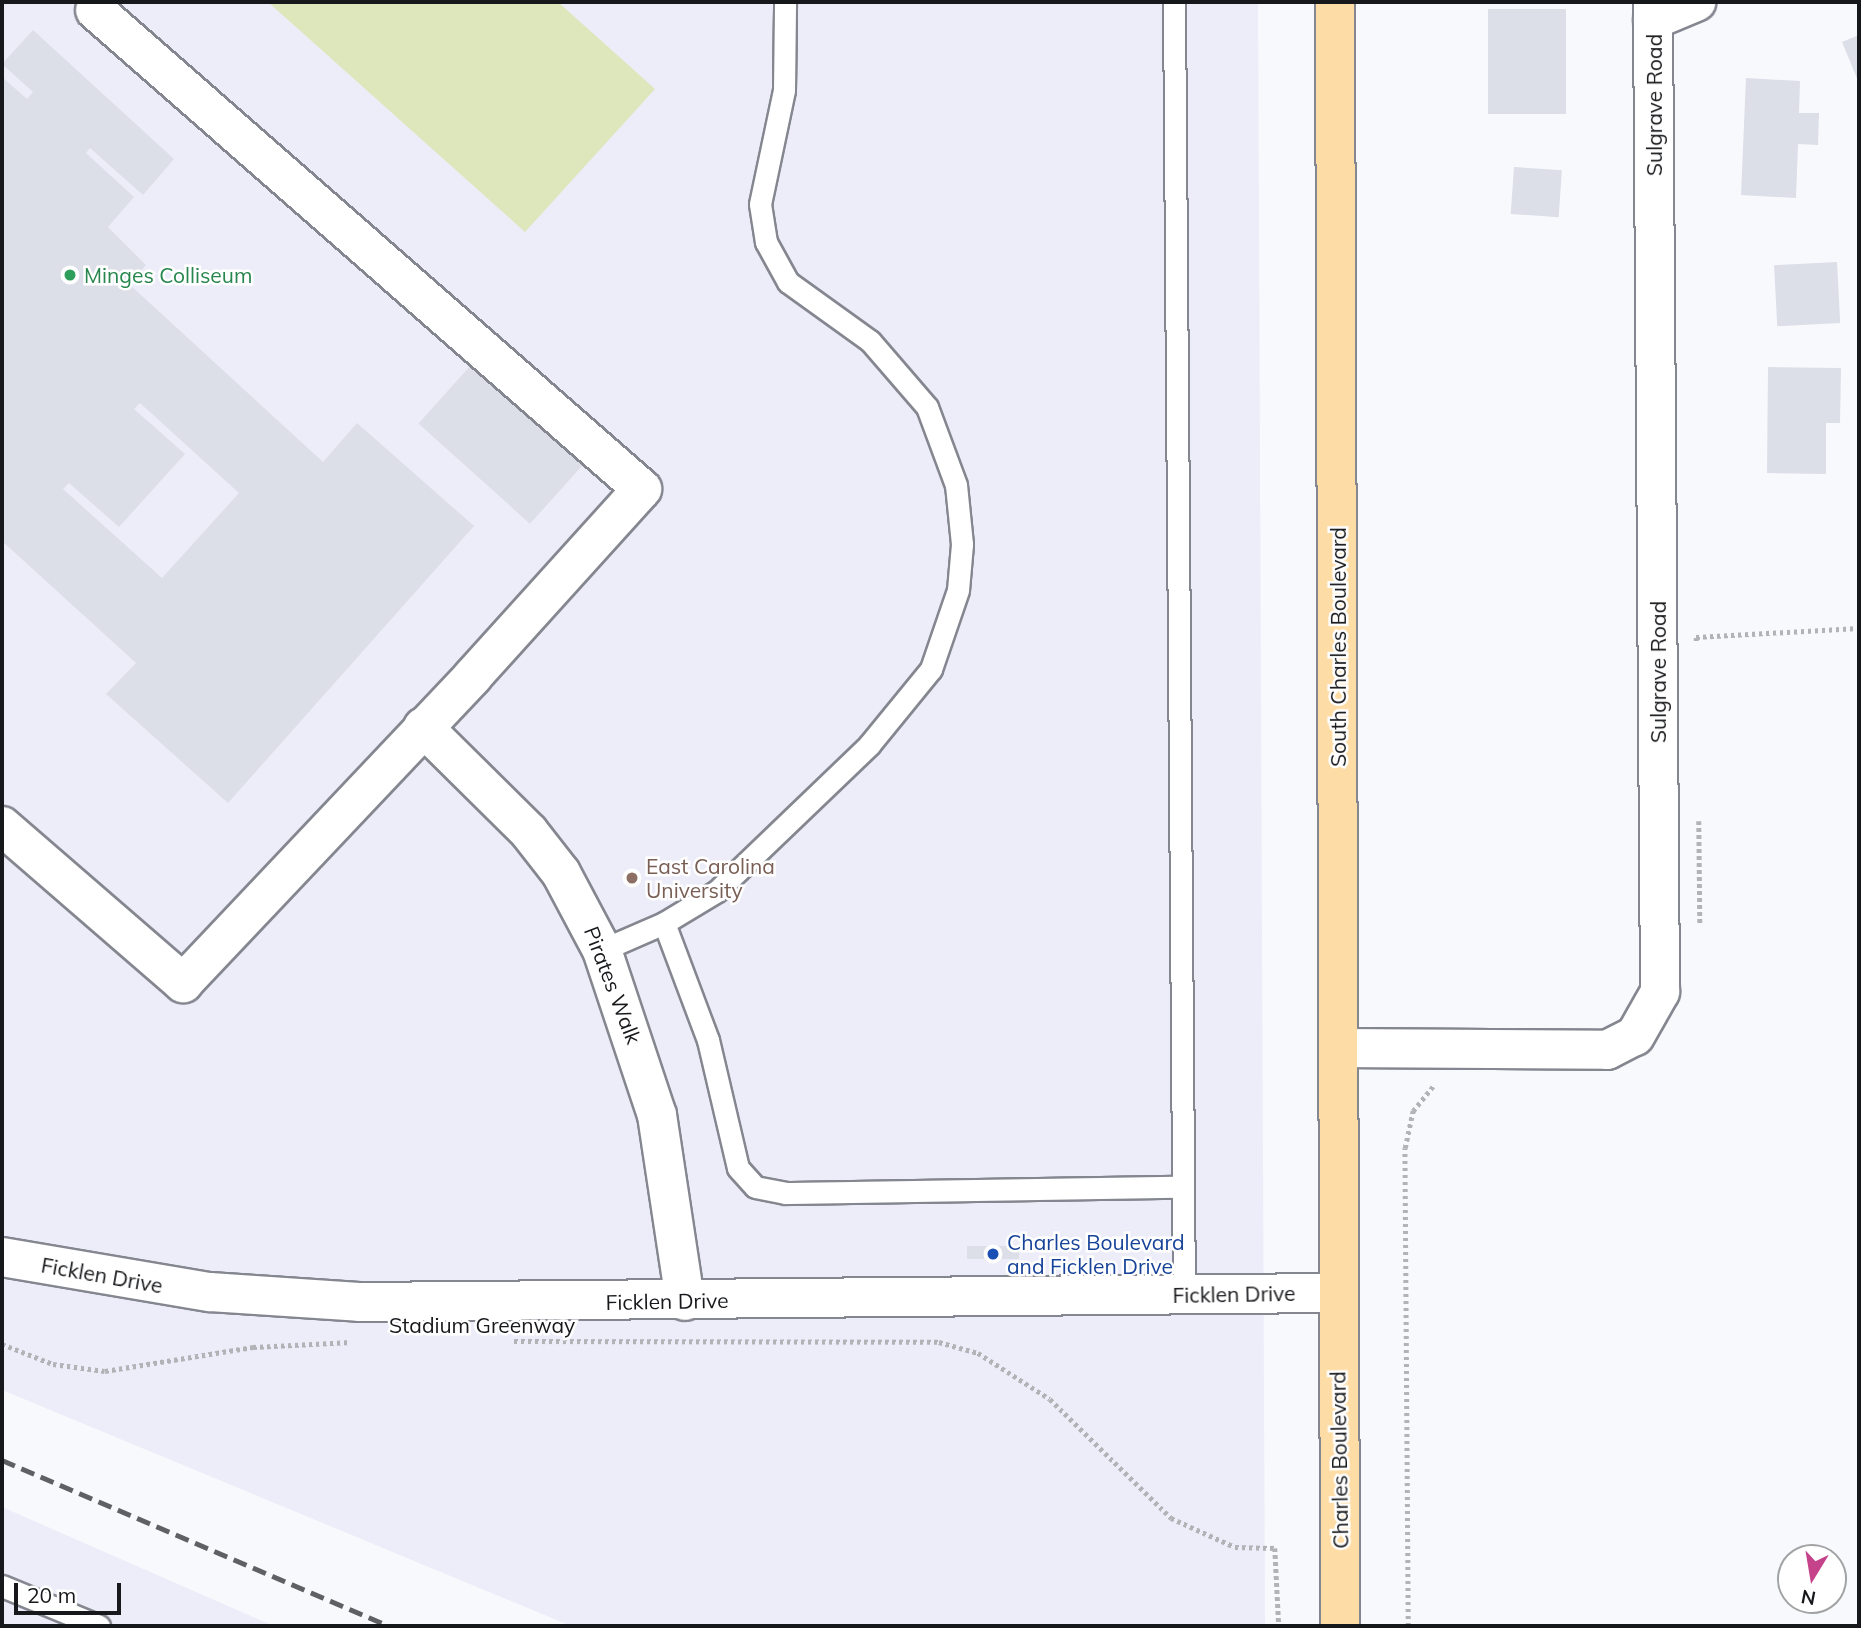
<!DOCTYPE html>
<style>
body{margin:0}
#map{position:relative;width:1861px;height:1628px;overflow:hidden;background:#f8f9fd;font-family:Mulish,sans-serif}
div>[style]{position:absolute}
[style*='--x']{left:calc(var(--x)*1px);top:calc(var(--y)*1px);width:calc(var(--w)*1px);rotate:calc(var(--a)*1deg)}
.built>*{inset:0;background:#ecedf8}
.green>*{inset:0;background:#dee6bb}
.building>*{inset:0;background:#dcdee8;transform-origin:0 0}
.path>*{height:4.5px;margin-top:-2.25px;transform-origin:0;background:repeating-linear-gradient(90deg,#b2b3b7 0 3.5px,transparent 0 7px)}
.roads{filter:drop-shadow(2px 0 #858790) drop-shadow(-2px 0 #858790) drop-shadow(0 2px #858790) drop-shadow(0 -2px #858790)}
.lane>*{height:21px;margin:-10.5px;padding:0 10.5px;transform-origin:10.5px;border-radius:10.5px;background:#fff}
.street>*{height:38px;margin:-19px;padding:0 19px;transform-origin:19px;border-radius:19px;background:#fff}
.primary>*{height:38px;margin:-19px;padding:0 19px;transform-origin:19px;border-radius:19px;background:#fedca6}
.rail>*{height:5px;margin-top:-2.5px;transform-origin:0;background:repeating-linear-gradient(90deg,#5f6064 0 14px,transparent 0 21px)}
.dots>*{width:19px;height:19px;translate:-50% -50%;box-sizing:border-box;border:4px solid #fff;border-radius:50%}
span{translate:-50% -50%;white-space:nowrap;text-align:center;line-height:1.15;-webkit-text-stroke:5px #fff;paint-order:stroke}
.street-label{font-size:21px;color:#17181b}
.leisure-label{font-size:21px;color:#27864d}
.left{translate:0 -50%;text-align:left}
.education-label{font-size:21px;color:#785e54}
.transit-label{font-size:21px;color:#164399}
.frame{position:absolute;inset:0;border:4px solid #17181b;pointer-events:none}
.north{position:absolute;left:1777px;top:1544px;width:70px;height:70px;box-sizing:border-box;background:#fff;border:2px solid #a2a3a4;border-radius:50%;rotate:191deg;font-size:19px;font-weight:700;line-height:28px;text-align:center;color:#17181b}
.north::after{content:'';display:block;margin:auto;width:24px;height:32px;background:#c5438a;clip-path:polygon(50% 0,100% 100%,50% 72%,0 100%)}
.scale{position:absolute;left:14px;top:1583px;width:107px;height:32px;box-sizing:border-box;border:4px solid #17181b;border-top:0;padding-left:9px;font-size:21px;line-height:24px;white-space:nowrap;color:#17181b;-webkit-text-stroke:5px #fff;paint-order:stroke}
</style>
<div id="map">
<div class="built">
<i style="clip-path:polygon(2px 2px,1258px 2px,1265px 1626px,571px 1626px,2px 1390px)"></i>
<i style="clip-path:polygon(2px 1507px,274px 1626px,2px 1626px)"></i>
</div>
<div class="green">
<i style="clip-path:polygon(268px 2px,558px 2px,655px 89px,525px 232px)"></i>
</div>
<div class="building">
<i style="left:1488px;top:9px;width:78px;height:105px"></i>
<i style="clip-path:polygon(evenodd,33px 30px,174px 159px,143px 195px,90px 148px,86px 153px,134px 197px,108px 227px,146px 265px,129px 284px,323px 462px,357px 423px,474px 526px,228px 803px,106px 694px,136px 663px,2px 541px,2px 77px,27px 99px,33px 92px,2px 64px,33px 30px,140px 403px,239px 493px,162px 578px,63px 489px,69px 483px,119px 527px,185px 454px,134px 409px,140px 403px)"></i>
<i style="clip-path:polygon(1859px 35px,1859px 83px,1842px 42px)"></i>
<i style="clip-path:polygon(1746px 78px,1800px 81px,1799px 113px,1819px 113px,1818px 145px,1798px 144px,1796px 198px,1741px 195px)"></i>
<i style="left:1514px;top:167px;width:48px;height:47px;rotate:4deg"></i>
<i style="left:1837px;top:262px;width:61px;height:63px;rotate:87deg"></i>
<i style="left:472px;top:364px;width:150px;height:80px;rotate:42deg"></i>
<i style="clip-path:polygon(1768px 367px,1841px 368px,1840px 423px,1826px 423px,1826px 474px,1767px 473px)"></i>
<i style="left:1019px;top:1246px;width:13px;height:52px;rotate:90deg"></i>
</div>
<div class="path">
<i style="--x:1696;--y:641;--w:4;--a:-90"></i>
<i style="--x:1696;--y:637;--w:163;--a:-3.2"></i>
<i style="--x:1699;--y:821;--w:104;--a:89.4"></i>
<i style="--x:514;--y:1341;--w:425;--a:0.1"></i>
<i style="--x:939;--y:1342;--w:41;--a:15.8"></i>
<i style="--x:978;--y:1353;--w:85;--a:32.6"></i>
<i style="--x:1050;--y:1399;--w:170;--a:44.5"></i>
<i style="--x:1171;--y:1518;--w:70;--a:24.4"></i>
<i style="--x:1235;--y:1547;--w:40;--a:1.4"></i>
<i style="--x:1275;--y:1548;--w:78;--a:87.1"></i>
<i style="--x:2;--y:1344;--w:55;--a:21.4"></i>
<i style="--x:53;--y:1364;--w:52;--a:7.7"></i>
<i style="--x:105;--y:1371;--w:150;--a:-9.2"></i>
<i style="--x:253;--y:1347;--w:98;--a:-2.9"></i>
<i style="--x:1408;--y:1626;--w:478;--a:-90.4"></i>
<i style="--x:1405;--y:1148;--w:38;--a:-78"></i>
<i style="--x:1413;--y:1111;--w:32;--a:-51"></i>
</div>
<div class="roads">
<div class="lane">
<i style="--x:1174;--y:2;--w:1293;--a:89.56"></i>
<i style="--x:664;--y:923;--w:125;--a:69.4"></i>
<i style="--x:708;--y:1040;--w:131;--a:76.8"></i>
<i style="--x:738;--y:1168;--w:25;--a:48"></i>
<i style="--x:755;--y:1187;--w:31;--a:11"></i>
<i style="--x:785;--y:1193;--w:397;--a:-0.9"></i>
<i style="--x:602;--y:950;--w:68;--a:-23.5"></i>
<i style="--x:664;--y:923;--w:62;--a:-31.1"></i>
<i style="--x:717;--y:891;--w:211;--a:-43.8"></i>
<i style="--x:869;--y:745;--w:98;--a:-50.8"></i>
<i style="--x:931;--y:669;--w:83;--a:-71.1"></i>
<i style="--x:958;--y:590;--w:46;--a:-85"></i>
<i style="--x:962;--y:544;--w:59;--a:-95.8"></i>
<i style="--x:956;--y:485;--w:83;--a:-110.4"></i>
<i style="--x:927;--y:407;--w:87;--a:-130.8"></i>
<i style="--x:870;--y:341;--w:101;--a:-144.3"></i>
<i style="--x:788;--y:282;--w:46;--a:-118.8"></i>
<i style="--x:766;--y:242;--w:38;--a:-99"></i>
<i style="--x:760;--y:204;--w:116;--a:-78.1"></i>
<i style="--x:784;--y:90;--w:88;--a:-89.3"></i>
<i style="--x:2;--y:1586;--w:105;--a:22.4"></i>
</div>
<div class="street">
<i style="--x:1653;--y:20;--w:47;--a:-22.7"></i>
<i style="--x:423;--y:727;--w:149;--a:44.7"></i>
<i style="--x:529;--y:832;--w:52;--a:52"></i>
<i style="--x:561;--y:873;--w:87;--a:62"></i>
<i style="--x:602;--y:950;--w:174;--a:71.6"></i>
<i style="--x:657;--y:1115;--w:188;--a:81.4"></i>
<i style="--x:2;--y:826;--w:240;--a:40.9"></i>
<i style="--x:183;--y:983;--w:422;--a:-46.6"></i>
<i style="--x:473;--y:676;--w:252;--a:-47.9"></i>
<i style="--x:642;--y:489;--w:727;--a:-138.79"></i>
<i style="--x:1339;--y:1048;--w:268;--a:0.4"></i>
<i style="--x:1607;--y:1050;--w:31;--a:-27"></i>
<i style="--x:1635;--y:1036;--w:51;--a:-60.4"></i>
<i style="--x:1660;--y:992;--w:990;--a:-90.41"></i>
<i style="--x:2;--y:1257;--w:211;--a:9.6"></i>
<i style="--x:210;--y:1292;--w:149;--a:3.8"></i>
<i style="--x:359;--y:1302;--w:977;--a:-0.53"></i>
</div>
<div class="primary">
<i style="--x:1335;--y:2;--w:1624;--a:89.82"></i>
</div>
</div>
<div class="rail">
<i style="--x:2;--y:1460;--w:422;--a:23.2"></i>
</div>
<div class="dots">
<i style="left:70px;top:275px;background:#2e9e5b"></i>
<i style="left:632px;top:878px;background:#8d6e63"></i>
<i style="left:993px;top:1254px;background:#1a4fb4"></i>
</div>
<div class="street-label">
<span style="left:1654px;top:105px;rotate:-90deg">Sulgrave Road</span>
<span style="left:1338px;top:647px;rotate:-90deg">South Charles Boulevard</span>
<span style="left:1658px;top:672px;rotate:-90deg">Sulgrave Road</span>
<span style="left:613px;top:985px;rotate:69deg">Pirates Walk</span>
<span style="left:102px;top:1275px;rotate:10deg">Ficklen Drive</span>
<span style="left:1234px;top:1294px;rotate:-1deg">Ficklen Drive</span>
<span style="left:667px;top:1301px;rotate:-1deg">Ficklen Drive</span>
<span style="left:482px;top:1325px">Stadium Greenway</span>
<span style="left:1339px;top:1460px;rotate:-91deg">Charles Boulevard</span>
</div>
<div class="leisure-label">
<span class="left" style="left:84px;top:275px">Minges Colliseum</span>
</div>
<div class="education-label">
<span class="left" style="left:646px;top:878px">East Carolina<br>University</span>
</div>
<div class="transit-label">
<span class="left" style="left:1007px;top:1254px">Charles Boulevard<br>and Ficklen Drive</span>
</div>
<div class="frame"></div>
<div class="north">N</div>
<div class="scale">20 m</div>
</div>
